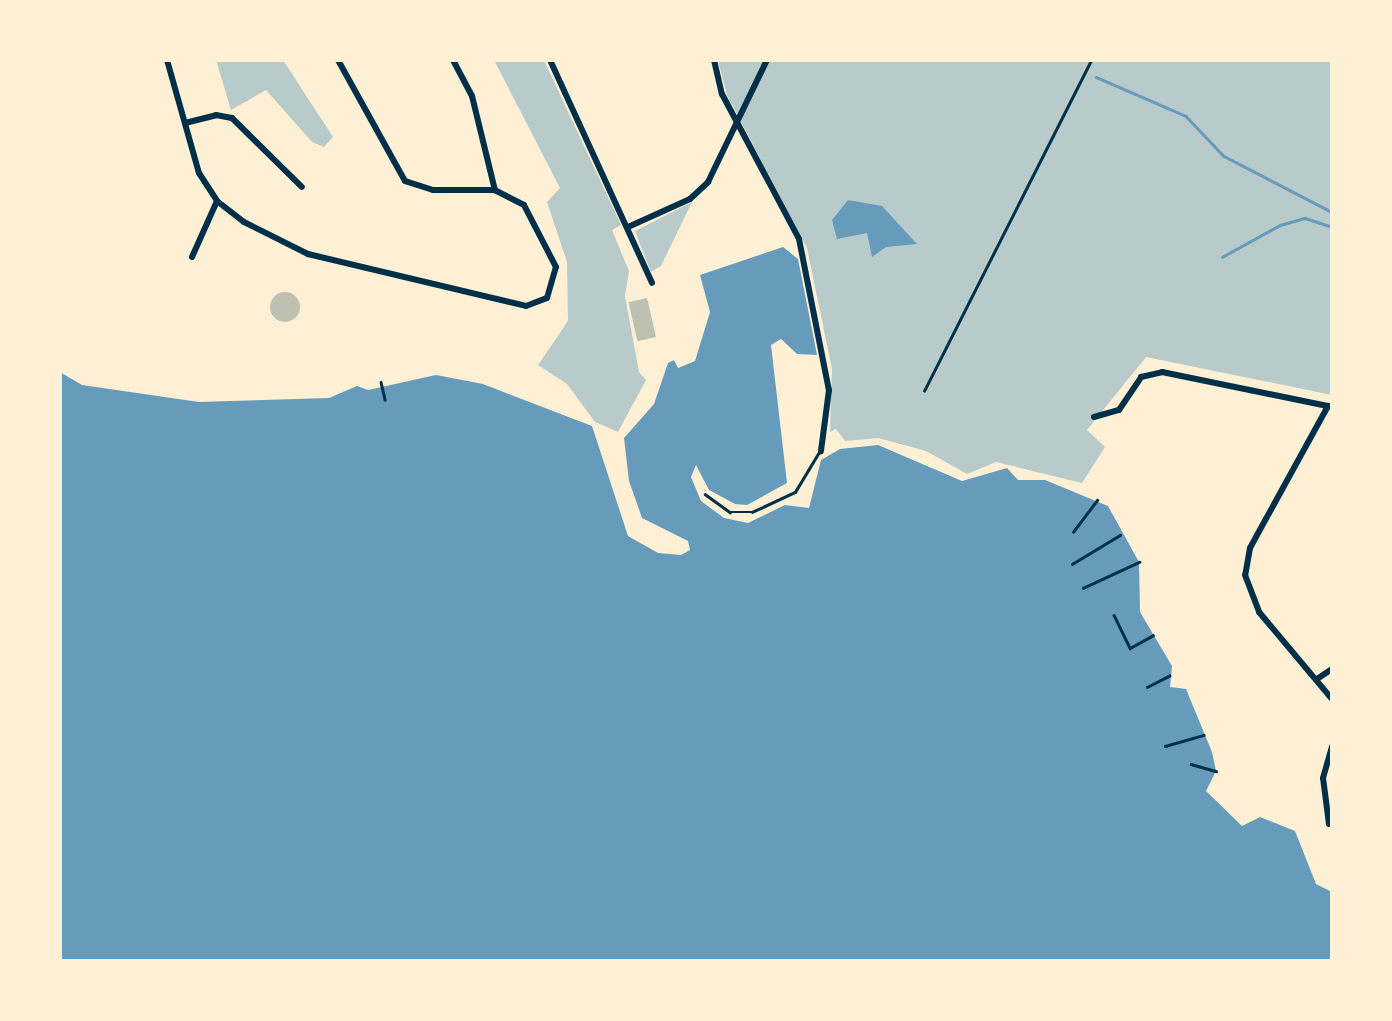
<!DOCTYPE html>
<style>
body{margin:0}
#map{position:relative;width:1392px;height:1021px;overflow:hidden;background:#fdf0d5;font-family:Arial,sans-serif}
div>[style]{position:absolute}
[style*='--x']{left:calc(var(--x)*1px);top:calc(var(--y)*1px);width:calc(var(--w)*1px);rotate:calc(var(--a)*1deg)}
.green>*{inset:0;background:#b9caca}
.water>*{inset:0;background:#669bbc}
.stream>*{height:2.5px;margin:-1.25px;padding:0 1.25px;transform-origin:1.25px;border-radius:1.25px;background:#669bbc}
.building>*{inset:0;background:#bec0b2;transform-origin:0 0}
.round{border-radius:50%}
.path>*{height:2.5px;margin:-1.25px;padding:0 1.25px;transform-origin:1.25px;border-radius:1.25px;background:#003049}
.service>*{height:2.5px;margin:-1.25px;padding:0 1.25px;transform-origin:1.25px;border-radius:1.25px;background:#003049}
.minor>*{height:6px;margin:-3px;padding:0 3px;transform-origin:3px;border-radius:3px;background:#003049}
span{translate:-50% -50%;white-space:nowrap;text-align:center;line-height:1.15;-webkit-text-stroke:9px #fdf0d5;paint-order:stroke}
.frame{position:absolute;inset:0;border:62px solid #fdf0d5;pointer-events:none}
</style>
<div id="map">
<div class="green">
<i style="clip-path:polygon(216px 60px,283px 60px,333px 137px,324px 147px,312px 142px,266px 90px,231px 110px)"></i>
<i style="clip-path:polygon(494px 60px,544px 60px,621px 225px,612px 230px,629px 271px,625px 296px,639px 372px,646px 380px,618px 432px,595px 422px,567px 384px,538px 365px,568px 321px,567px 262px,547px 202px,560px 188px)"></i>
<i style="clip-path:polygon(718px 60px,1332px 60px,1332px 395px,1146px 357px,1087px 430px,1105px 447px,1082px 483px,996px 462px,967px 474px,926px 451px,878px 438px,845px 441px,836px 429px,830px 432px,832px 369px,807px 248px,727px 95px)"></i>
<i style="clip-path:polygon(692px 202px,661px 266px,651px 272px,635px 231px)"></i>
</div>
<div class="water">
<i style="clip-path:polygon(848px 200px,882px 206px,917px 244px,886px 247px,872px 257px,867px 233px,837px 239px,832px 220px)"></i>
<i style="clip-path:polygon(783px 247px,798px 259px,817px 355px,797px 354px,781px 339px,771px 345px,787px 483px,747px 505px,735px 504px,709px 490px,696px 465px,691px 477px,701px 501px,724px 518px,748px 523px,785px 505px,809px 508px,821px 460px,840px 449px,878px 445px,962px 481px,1007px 468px,1018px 480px,1045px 480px,1108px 506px,1139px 562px,1140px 612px,1172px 666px,1170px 687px,1186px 689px,1212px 752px,1216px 771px,1206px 791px,1242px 826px,1260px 817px,1295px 831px,1316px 884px,1332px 892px,1332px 961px,60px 961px,60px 372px,82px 385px,199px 402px,329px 398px,357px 386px,368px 390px,436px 375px,483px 384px,592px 426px,628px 536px,658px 553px,681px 555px,690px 550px,688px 541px,642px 518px,629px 481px,624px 438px,654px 404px,668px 363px,674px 360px,678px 368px,695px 361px,710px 312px,700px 275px)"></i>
</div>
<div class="stream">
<i style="--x:1096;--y:77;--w:98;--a:23.4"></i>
<i style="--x:1186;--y:116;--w:55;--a:46.5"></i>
<i style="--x:1224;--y:156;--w:122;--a:27.4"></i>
<i style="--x:1222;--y:257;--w:66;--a:-28.9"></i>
<i style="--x:1280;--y:225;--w:26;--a:-16"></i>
<i style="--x:1305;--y:218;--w:28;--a:18"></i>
</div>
<div class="building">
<i class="round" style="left:270px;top:292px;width:30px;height:30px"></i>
<i style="left:647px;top:298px;width:40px;height:19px;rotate:77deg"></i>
</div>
<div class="path">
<i style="--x:381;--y:382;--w:18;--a:77"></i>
<i style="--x:924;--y:391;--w:371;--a:-63.2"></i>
<i style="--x:1073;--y:532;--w:40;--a:-53"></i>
<i style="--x:1072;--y:564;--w:56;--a:-31.1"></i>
<i style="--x:1083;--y:588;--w:62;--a:-24.9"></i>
<i style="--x:1114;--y:615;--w:37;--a:64"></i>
<i style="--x:1130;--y:648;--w:26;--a:-29"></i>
<i style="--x:1147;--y:687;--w:25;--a:-27"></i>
<i style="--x:1165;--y:746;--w:40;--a:-16"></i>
<i style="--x:1191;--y:764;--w:26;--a:16"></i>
</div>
<div class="service">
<i style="--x:705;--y:494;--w:31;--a:36"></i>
<i style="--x:730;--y:512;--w:22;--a:0"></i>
<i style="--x:752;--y:512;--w:47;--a:-24.9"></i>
<i style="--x:795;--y:492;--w:47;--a:-59"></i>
</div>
<div class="minor">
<i style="--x:167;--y:60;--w:117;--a:74.2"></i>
<i style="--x:199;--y:173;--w:33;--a:57"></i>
<i style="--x:217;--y:201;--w:34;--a:38"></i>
<i style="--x:244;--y:222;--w:72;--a:26.6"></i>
<i style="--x:308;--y:254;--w:224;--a:13.4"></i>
<i style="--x:526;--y:306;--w:22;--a:-21"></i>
<i style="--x:547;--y:298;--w:32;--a:-74"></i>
<i style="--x:556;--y:267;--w:70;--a:-117.3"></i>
<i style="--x:524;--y:205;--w:33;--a:-153"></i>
<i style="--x:495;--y:190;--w:62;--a:180"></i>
<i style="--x:433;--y:190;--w:29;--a:-162"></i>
<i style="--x:405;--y:181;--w:138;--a:-119"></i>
<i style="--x:453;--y:60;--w:41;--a:62.2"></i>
<i style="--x:472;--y:96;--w:97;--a:76.3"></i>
<i style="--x:550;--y:60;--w:245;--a:65.4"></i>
<i style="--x:714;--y:60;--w:35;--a:77"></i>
<i style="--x:722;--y:94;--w:164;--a:62"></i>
<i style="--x:799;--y:239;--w:154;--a:78.8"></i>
<i style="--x:829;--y:390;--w:62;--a:97.5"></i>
<i style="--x:185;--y:123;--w:32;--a:-14"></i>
<i style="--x:216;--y:115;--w:16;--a:11"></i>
<i style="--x:232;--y:118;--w:98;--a:44.6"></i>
<i style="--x:628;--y:227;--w:68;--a:-24.3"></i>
<i style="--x:690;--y:199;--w:25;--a:-43"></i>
<i style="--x:708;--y:182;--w:136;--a:-64.2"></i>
<i style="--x:192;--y:257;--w:61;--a:-65.9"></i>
<i style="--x:1328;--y:406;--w:162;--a:118.8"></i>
<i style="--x:1250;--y:548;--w:27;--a:100"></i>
<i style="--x:1245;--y:575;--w:40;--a:69"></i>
<i style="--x:1259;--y:612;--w:114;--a:50"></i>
<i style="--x:1094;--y:417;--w:26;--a:-16"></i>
<i style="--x:1119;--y:410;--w:40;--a:-56"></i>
<i style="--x:1141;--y:377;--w:22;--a:-13"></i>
<i style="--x:1162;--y:372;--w:174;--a:11.6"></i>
<i style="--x:1317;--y:679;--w:18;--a:-34"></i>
<i style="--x:1329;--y:824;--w:46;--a:-97.4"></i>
<i style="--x:1323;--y:778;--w:33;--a:-74"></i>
</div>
<div class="frame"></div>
</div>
